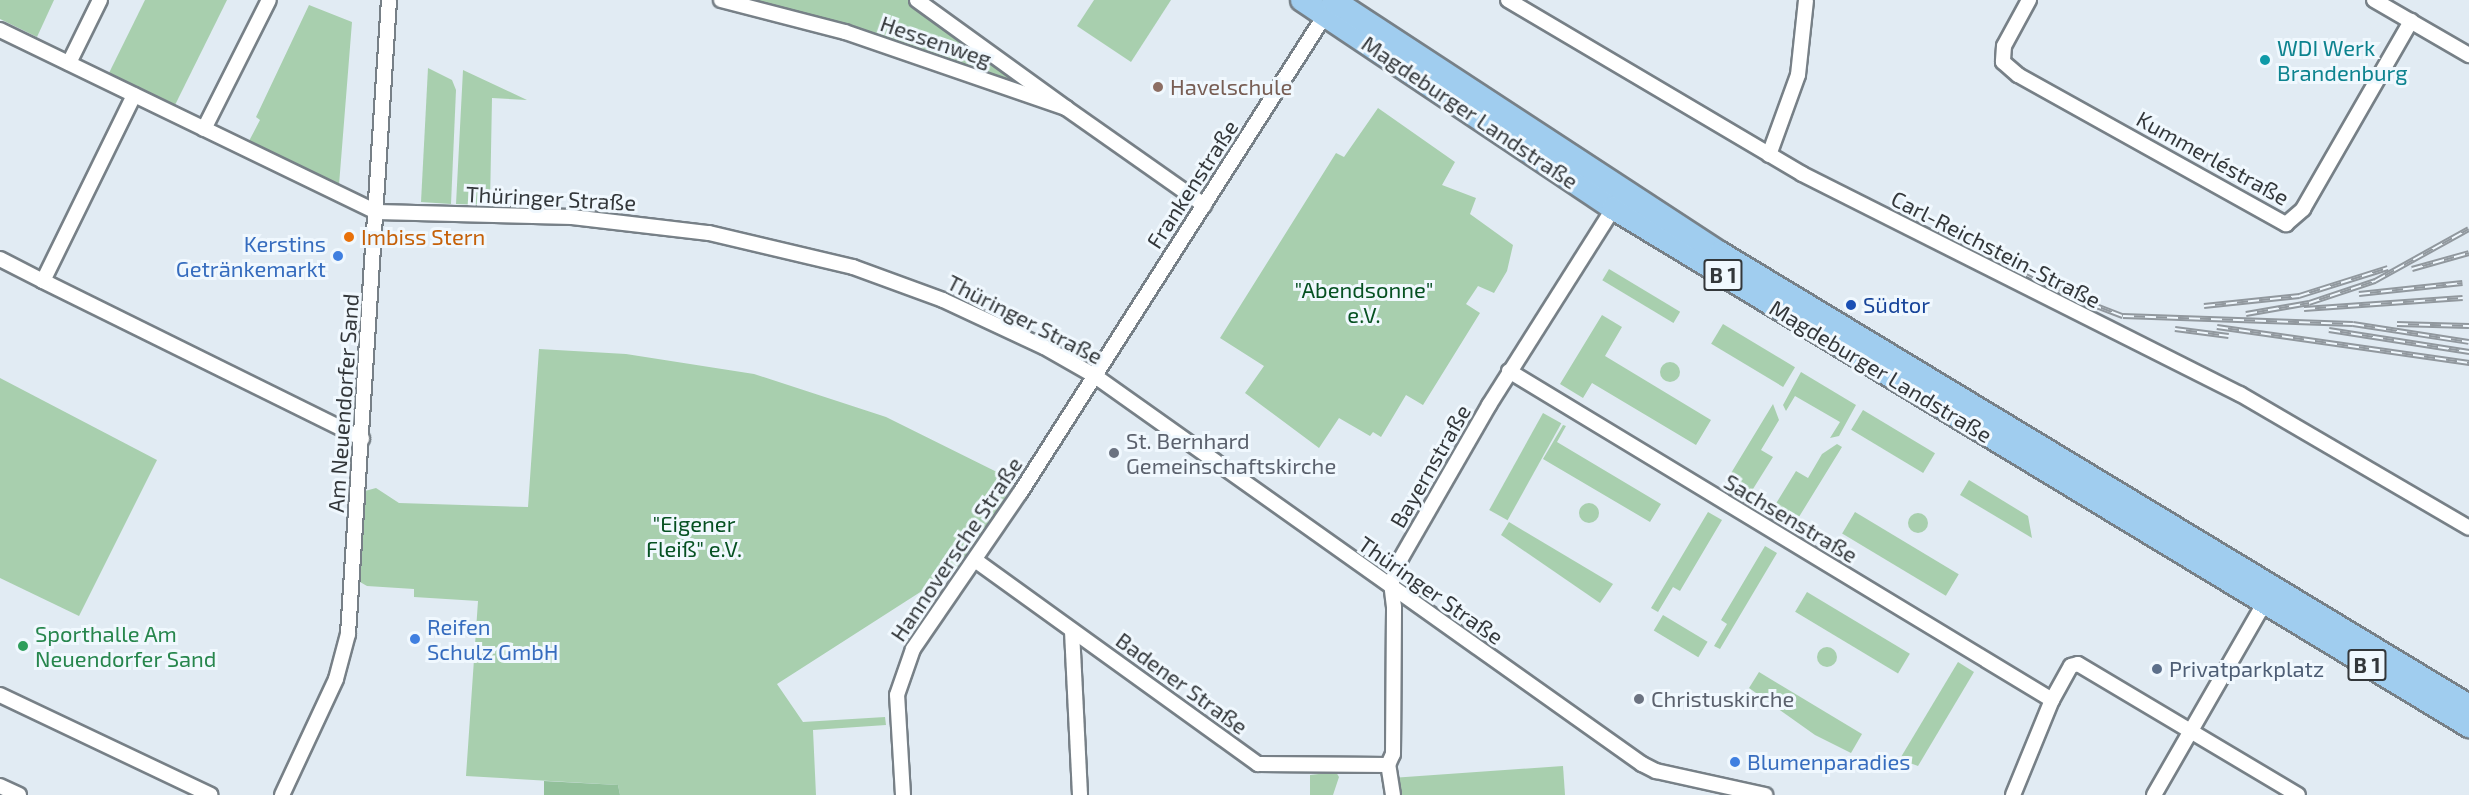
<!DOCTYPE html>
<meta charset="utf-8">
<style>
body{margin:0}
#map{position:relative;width:2469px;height:795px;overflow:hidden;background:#e1ebf3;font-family:"Exo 2",sans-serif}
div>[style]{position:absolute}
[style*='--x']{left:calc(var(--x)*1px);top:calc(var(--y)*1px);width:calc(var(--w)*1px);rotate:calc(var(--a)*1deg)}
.green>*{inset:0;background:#a8cfae;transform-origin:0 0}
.round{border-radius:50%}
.forest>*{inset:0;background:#92c09a}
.roads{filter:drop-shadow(2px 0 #778087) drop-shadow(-2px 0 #778087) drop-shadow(0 2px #778087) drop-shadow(0 -2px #778087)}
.minor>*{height:14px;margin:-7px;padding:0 7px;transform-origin:7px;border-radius:7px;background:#fff}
.primary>*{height:22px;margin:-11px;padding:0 11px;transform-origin:11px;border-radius:11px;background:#a0cdef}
.rail>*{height:6px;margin-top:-3px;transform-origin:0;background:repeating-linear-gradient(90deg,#f0f8fe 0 11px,#91989e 0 22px);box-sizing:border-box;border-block:2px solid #91989e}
.dots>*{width:16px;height:16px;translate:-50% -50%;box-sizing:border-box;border:3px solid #f0f8fe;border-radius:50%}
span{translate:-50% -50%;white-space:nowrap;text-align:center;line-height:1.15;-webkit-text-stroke:6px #f0f8fe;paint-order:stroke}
.shield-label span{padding:2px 4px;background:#f0f8fe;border:2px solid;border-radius:4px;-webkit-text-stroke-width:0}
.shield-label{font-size:21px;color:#33373a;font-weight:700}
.street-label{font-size:22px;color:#33373a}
.culture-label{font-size:22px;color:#0d838f}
.left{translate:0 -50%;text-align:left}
.education-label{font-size:22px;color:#785e54}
.food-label{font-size:22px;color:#c56008}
.shop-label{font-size:22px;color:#366cbe}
.right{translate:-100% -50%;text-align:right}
.park-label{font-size:22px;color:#065122}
.transit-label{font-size:22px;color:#164399}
.worship-label{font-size:22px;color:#5b616d}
.leisure-label{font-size:22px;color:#27864d}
.service-label{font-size:22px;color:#4e5e75}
</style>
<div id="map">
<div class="green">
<i style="clip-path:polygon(0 0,54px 0,37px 37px,0 19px)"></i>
<i style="clip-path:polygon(145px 0,227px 0,175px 105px,109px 73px)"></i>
<i style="clip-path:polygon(737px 0,908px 0,1017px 77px,1014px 86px)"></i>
<i style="clip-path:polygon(1094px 0,1171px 0,1131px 62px,1077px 26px)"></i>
<i style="clip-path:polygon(309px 5px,352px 22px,339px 185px,249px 141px,260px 120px,256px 117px)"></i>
<i style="clip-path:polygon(428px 68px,452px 80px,456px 90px,451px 204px,421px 202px)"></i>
<i style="clip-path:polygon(463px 70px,527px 100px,492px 98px,490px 205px,456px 204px)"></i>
<i style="clip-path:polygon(1378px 108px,1455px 162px,1442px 185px,1476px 198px,1470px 214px,1513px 245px,1507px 271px,1494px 293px,1478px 286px,1466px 304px,1480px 313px,1423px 405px,1406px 395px,1381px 437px,1373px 432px,1370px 436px,1339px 418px,1319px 448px,1245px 393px,1264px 366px,1220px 338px,1336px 153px,1344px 157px)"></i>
<i style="left:1609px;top:269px;width:83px;height:13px;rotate:31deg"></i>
<i style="clip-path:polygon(1602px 315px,1622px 327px,1605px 356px,1711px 420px,1696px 445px,1592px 383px,1583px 398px,1560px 384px)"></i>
<i style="left:1723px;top:324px;width:84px;height:23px;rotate:31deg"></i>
<i style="clip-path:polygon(539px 349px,626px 354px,754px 374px,886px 417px,1015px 481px,964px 564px,777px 684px,803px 722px,885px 717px,886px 725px,813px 730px,816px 795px,620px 795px,618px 785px,466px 776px,478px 601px,414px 597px,414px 589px,367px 586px,360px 582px,365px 491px,376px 488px,399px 503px,528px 507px)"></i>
<i class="round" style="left:1660px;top:362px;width:20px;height:20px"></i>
<i style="clip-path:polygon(1801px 372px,1856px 405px,1839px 436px,1830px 438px,1840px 422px,1795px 396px,1786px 411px,1783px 405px)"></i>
<i style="clip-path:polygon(0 378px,157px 460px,79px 616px,0 578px)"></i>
<i style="clip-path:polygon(1773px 404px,1779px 420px,1761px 450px,1773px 457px,1748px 497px,1725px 483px)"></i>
<i style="left:1863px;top:410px;width:84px;height:23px;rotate:31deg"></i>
<i style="left:1543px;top:413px;width:21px;height:111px;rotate:29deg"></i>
<i style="clip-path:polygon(1563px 425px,1566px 426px,1557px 442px,1661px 504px,1650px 522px,1543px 459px)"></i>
<i style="clip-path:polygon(1837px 444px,1842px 447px,1794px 525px,1772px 510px,1796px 471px,1808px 478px,1822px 454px)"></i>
<i style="clip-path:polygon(1969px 480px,2028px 516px,2032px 538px,1960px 495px)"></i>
<i class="round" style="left:1579px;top:503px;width:20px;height:20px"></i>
<i style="clip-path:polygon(1708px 512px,1722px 520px,1680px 591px,1673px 587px,1658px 612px,1651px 608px)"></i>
<i style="left:1855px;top:512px;width:121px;height:25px;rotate:31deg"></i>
<i class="round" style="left:1908px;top:513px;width:20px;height:20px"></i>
<i style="clip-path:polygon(1509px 522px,1613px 584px,1600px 603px,1501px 535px)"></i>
<i style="clip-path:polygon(1765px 546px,1777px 553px,1720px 649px,1714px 646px,1727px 624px,1721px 620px)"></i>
<i style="left:1807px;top:592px;width:120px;height:23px;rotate:31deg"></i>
<i style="left:1663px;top:615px;width:52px;height:18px;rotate:31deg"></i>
<i class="round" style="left:1817px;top:647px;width:20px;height:20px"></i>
<i style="clip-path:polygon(1958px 662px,1974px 672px,1918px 766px,1910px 763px,1901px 757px)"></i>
<i style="clip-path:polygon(1759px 672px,1862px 734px,1851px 753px,1815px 735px,1749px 688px)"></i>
<i style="left:1563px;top:766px;width:29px;height:165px;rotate:86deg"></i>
<i style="clip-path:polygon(1336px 772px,1339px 777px,1333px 795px,1310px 795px,1310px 775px)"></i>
</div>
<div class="forest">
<i style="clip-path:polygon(544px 781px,618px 785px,620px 795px,544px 795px)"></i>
</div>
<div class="roads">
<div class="minor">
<i style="--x:721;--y:0;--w:128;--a:14.5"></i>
<i style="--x:845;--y:32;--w:234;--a:19"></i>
<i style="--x:1066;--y:108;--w:184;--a:-144.1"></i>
<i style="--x:1508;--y:0;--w:342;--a:30.6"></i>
<i style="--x:1802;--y:174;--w:490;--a:26.7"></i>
<i style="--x:2240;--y:394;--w:265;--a:30.3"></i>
<i style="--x:2029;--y:0;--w:52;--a:118.5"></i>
<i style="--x:2004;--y:46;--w:16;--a:94"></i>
<i style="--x:2003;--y:62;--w:20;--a:41"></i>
<i style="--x:2018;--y:75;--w:307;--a:29.1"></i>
<i style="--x:2286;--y:224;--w:23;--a:-41"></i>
<i style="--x:2303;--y:209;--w:217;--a:-60.1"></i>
<i style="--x:2374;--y:0;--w:110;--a:30.1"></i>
<i style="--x:0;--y:30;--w:419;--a:25.8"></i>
<i style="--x:377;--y:212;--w:195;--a:1.5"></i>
<i style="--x:572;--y:217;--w:138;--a:6.7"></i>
<i style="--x:709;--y:233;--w:148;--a:13.3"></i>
<i style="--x:853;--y:267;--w:96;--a:20.1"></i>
<i style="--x:943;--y:300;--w:111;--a:25"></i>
<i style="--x:1044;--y:347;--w:59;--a:29.6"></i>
<i style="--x:1095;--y:376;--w:671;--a:35.35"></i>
<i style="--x:1642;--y:764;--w:16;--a:27"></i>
<i style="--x:1656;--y:771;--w:112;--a:12.4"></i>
<i style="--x:69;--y:63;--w:70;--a:-63.8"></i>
<i style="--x:1066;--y:108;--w:169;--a:35.1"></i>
<i style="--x:204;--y:129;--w:144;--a:-63.3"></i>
<i style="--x:1769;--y:155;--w:85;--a:-70.1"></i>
<i style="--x:1798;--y:75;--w:75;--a:-83.9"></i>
<i style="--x:0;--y:259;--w:48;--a:27.1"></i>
<i style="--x:43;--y:281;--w:207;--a:-63.9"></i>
<i style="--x:43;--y:281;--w:356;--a:26.3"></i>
<i style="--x:1509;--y:371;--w:635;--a:31.21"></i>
<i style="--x:975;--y:560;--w:349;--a:35.8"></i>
<i style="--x:1258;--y:764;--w:130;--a:0.4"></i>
<i style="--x:1072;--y:631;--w:164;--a:87.2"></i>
<i style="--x:0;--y:695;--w:233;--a:25.4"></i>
<i style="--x:0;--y:786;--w:21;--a:25"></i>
<i style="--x:282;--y:795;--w:128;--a:-65"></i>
<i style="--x:336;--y:679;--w:47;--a:-75.1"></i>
<i style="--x:348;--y:634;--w:635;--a:-86.3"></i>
<i style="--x:903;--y:795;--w:100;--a:-93.4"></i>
<i style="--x:897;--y:695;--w:49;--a:-70.8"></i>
<i style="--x:913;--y:649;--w:189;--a:-55.6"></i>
<i style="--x:1020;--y:493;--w:567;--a:-57.46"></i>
<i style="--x:1393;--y:795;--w:30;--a:-99"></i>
<i style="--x:1388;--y:765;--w:12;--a:-66"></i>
<i style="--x:1393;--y:754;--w:147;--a:-89.6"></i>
<i style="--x:1394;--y:607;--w:23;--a:-97"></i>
<i style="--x:1391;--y:584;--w:26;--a:-69"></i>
<i style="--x:1400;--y:560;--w:179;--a:-60.1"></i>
<i style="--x:1489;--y:405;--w:238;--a:-57.7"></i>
<i style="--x:2013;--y:795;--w:103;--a:-67.7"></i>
<i style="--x:2052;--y:700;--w:39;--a:-61"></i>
<i style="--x:2071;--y:666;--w:7;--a:-16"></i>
<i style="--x:2078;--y:664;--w:256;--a:30.8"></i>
<i style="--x:2154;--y:795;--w:228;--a:-60.1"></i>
</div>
<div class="primary">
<i style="--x:1302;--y:0;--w:374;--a:33.8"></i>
<i style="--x:1613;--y:208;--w:1001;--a:31.18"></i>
<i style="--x:1333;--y:0;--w:462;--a:33.2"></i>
<i style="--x:1720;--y:253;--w:875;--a:31.17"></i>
</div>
</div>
<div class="rail">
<i style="--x:1949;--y:233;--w:159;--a:26.6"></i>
<i style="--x:2091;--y:304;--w:34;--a:21"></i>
<i style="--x:2123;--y:316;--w:230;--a:2"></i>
<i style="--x:2353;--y:324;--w:117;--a:8.8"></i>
<i style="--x:2412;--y:269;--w:59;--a:-15.7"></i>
<i style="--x:2359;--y:294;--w:104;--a:-6.1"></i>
<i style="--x:2204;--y:306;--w:96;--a:-6"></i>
<i style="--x:2299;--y:296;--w:93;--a:-17.5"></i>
<i style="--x:2304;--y:309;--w:159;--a:-4"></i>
<i style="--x:2246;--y:314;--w:64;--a:-9.9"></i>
<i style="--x:2309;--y:303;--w:70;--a:-18.4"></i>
<i style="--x:2375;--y:281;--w:107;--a:-29"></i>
<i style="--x:2397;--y:324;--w:72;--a:1.6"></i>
<i style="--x:2217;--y:327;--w:255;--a:8.1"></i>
<i style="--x:2175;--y:329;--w:54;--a:7.4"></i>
<i style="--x:2329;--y:330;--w:142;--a:8.9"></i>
</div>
<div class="dots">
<i style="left:2265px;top:60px;background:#0f9aa8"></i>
<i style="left:1158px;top:87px;background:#8d6e63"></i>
<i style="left:349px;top:237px;background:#e8710a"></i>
<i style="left:338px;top:256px;background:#3f7fe0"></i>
<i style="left:1851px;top:305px;background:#1a4fb4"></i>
<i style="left:1114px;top:453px;background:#6b7280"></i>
<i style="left:415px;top:639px;background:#3f7fe0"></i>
<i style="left:23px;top:646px;background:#2e9e5b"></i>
<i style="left:2157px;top:669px;background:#5c6f8a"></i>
<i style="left:1639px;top:699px;background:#6b7280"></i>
<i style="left:1735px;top:762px;background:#3f7fe0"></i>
</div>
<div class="shield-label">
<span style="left:1723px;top:275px">B 1</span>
<span style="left:2367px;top:665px">B 1</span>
</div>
<div class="street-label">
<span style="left:936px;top:41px;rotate:19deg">Hessenweg</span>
<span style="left:1470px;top:112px;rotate:34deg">Magdeburger Landstraße</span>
<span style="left:2213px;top:158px;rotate:29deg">Kummerléstraße</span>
<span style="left:1192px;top:184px;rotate:-57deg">Frankenstraße</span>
<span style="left:551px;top:198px;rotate:3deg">Thüringer Straße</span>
<span style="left:1996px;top:249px;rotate:27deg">Carl-Reichstein-Straße</span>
<span style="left:1025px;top:319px;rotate:27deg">Thüringer Straße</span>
<span style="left:1881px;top:371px;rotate:31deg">Magdeburger Landstraße</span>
<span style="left:343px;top:403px;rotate:-86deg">Am Neuendorfer Sand</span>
<span style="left:1430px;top:466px;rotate:-60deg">Bayernstraße</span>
<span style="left:1791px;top:518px;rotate:31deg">Sachsenstraße</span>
<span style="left:956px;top:549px;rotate:-56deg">Hannoversche Straße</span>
<span style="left:1431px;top:590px;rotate:35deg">Thüringer Straße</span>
<span style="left:1182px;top:683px;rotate:36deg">Badener Straße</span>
</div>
<div class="culture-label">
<span class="left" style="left:2277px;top:60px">WDI Werk<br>Brandenburg</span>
</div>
<div class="education-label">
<span class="left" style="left:1170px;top:87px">Havelschule</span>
</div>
<div class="food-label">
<span class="left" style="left:361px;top:237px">Imbiss Stern</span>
</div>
<div class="shop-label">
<span class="right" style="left:326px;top:256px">Kerstins<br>Getränkemarkt</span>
<span class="left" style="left:427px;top:639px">Reifen<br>Schulz GmbH</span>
<span class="left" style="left:1747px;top:762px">Blumenparadies</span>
</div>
<div class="park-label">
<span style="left:1364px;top:302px">"Abendsonne"<br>e.V.</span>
<span style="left:694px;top:536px">"Eigener<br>Fleiß" e.V.</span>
</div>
<div class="transit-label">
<span class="left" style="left:1863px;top:305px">Südtor</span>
</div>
<div class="worship-label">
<span class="left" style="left:1126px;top:453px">St. Bernhard<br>Gemeinschaftskirche</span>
<span class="left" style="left:1651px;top:699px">Christuskirche</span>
</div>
<div class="leisure-label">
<span class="left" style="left:35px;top:646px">Sporthalle Am<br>Neuendorfer Sand</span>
</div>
<div class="service-label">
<span class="left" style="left:2169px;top:669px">Privatparkplatz</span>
</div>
</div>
